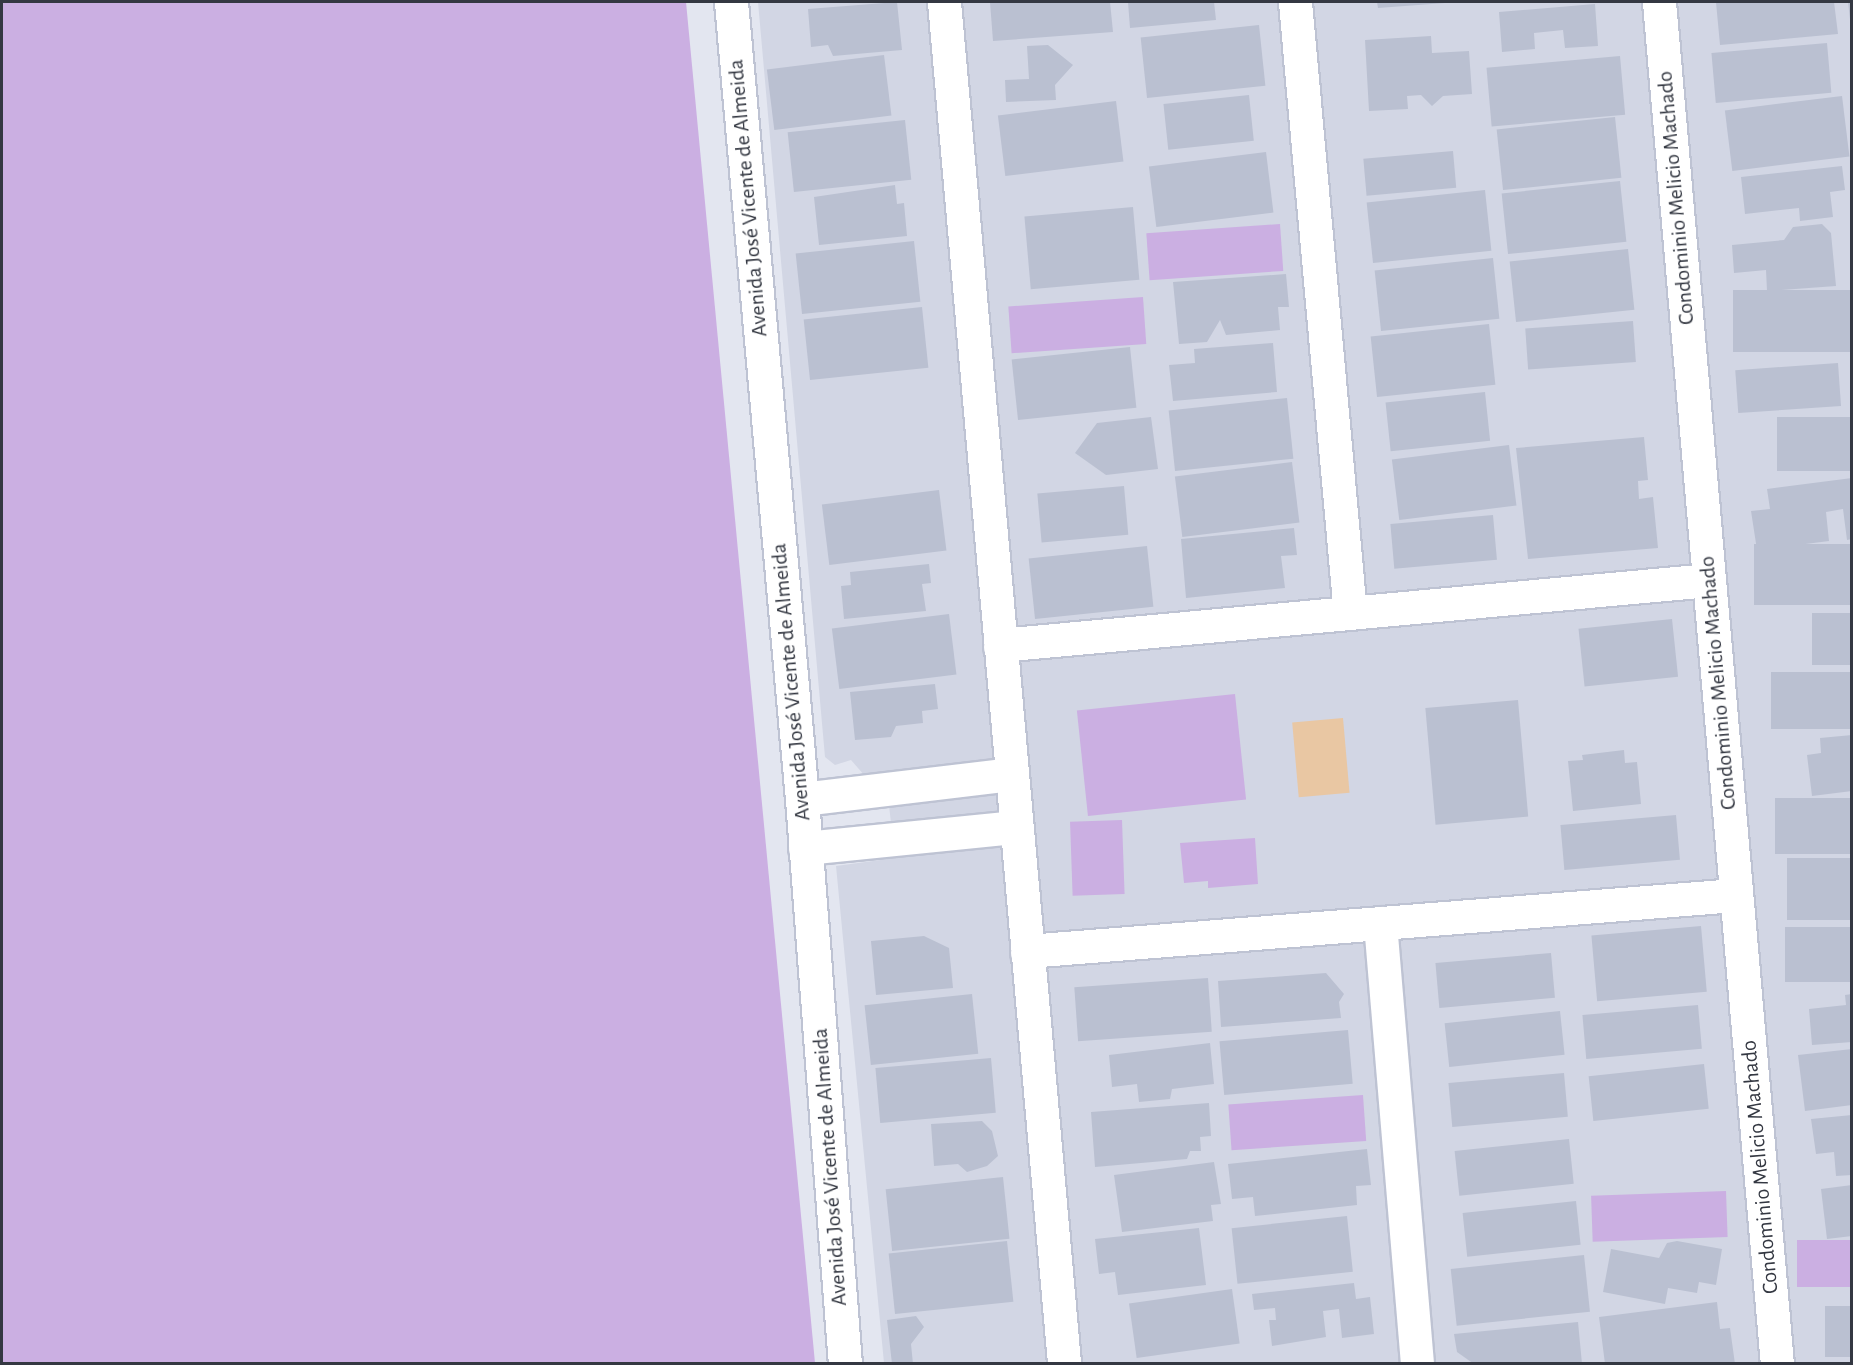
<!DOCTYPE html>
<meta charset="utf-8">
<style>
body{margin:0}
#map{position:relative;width:1853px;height:1365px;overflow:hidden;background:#e3e6f0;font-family:"Alegreya Sans",sans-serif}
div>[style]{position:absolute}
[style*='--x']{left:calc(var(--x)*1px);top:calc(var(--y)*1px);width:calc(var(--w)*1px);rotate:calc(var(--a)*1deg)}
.residential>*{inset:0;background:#d2d6e4}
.green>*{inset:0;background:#cbafe2;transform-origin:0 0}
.water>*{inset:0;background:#e9c7a3;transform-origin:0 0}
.building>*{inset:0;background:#bac0d1;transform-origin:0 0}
.roads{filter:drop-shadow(2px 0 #bec3d3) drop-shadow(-2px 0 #bec3d3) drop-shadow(0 2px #bec3d3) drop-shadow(0 -2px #bec3d3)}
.minor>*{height:33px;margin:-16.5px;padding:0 16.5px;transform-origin:16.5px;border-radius:16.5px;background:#fff}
span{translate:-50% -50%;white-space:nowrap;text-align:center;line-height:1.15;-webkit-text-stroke:4.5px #fff;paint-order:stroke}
.street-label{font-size:22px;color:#343842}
.frame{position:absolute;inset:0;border:3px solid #343842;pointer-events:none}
</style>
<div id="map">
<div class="residential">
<i style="clip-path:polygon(758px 2px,1851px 2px,1851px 1363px,884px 1363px,836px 866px,895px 858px,886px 779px,865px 776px,851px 760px,835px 765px,825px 757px)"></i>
</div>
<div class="green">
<i style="clip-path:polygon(2px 2px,686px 2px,815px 1363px,2px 1363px)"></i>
<i style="left:1280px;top:224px;width:47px;height:134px;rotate:86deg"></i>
<i style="left:1143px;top:297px;width:47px;height:135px;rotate:86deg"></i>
<i style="left:1235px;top:694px;width:106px;height:159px;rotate:84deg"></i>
<i style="left:1122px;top:820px;width:74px;height:52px;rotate:88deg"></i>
<i style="clip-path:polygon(1255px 838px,1258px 884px,1208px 888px,1208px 881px,1184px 883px,1180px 843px)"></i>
<i style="left:1363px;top:1095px;width:46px;height:135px;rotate:86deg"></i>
<i style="left:1726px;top:1191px;width:46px;height:135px;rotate:88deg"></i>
<i style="left:1851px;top:1240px;width:47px;height:54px;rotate:90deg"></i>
</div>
<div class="water">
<i style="left:1343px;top:718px;width:75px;height:51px;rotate:85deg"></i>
</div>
<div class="building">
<i style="clip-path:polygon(897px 2px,902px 50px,833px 56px,828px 45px,811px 47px,808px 9px)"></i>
<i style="clip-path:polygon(990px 2px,1110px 2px,1113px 32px,993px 41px)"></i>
<i style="clip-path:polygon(1128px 2px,1214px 2px,1216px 20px,1130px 28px)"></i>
<i style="clip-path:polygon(1377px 2px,1445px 2px,1445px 3px,1378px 8px)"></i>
<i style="clip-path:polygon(1716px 2px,1834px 2px,1838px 34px,1720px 45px)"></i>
<i style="clip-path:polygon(1848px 2px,1852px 2px,1852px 19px,1850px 19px)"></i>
<i style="clip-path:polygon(1595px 4px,1598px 46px,1565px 48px,1563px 30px,1534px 33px,1535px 49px,1502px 52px,1499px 12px)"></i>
<i style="left:1259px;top:25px;width:61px;height:119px;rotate:84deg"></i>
<i style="clip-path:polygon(1431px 36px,1432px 53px,1469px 51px,1472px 94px,1443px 96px,1432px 106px,1421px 95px,1407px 96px,1408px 109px,1369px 111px,1365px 40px)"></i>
<i style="left:1827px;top:43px;width:50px;height:116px;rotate:85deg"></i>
<i style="clip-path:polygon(1048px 45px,1073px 65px,1055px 85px,1056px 100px,1006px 102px,1005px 80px,1029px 79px,1027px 46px)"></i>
<i style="left:884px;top:55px;width:61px;height:118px;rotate:83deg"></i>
<i style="left:1620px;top:56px;width:59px;height:134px;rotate:85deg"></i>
<i style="left:1249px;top:95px;width:46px;height:86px;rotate:84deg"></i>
<i style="left:1842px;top:96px;width:61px;height:118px;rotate:83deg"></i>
<i style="left:1116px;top:101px;width:61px;height:119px;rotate:83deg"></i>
<i style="left:1615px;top:117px;width:61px;height:119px;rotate:84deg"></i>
<i style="left:905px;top:120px;width:60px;height:118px;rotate:84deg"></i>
<i style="left:1453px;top:151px;width:37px;height:90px;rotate:85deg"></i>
<i style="left:1266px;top:152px;width:61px;height:118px;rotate:83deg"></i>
<i style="clip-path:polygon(1842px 166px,1845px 190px,1830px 192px,1833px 217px,1800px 221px,1799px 208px,1745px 214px,1741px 177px)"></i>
<i style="left:1620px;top:181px;width:61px;height:119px;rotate:84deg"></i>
<i style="clip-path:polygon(895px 185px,897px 204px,904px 203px,907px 236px,819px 245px,814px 197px)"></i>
<i style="left:1485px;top:190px;width:61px;height:119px;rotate:84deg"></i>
<i style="left:1133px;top:207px;width:73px;height:109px;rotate:85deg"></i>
<i style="clip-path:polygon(1822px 224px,1831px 233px,1836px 286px,1767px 291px,1766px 270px,1734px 273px,1732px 245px,1784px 240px,1793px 227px)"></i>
<i style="left:914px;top:241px;width:61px;height:119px;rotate:84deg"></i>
<i style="left:1628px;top:249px;width:61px;height:119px;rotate:84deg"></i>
<i style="left:1493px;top:258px;width:61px;height:119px;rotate:84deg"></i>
<i style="clip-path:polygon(1286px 274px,1289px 307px,1278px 307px,1280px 330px,1226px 335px,1220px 320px,1207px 342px,1179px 344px,1173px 282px)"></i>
<i style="left:1852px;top:290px;width:62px;height:119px;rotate:90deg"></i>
<i style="left:922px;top:307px;width:61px;height:119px;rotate:84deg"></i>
<i style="left:1633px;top:321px;width:41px;height:108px;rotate:86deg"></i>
<i style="left:1489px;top:324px;width:61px;height:119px;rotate:84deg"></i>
<i style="clip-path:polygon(1273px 343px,1277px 392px,1173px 401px,1169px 365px,1195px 363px,1194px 349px)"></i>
<i style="left:1130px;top:347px;width:61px;height:119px;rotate:84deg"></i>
<i style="left:1838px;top:363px;width:43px;height:103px;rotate:86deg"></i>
<i style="left:1485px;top:392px;width:49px;height:100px;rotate:84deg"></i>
<i style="left:1287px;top:398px;width:61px;height:119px;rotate:84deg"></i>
<i style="clip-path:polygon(1151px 417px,1158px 469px,1106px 475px,1075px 453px,1097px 423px)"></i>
<i style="left:1852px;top:417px;width:54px;height:75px;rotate:90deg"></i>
<i style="clip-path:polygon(1644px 437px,1648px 480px,1638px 481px,1639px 499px,1653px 497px,1658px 548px,1528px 559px,1516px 448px)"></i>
<i style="left:1509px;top:445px;width:61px;height:118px;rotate:83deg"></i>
<i style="left:1292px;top:462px;width:61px;height:118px;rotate:83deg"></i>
<i style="clip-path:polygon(1852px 478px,1852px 539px,1847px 540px,1843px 509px,1826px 512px,1829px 541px,1757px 550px,1751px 511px,1770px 509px,1767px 489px)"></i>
<i style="left:1124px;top:486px;width:49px;height:87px;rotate:85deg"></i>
<i style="left:939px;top:490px;width:61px;height:118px;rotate:83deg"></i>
<i style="left:1493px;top:515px;width:45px;height:103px;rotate:85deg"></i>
<i style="clip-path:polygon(1294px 528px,1297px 555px,1281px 556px,1285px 588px,1186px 598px,1181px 539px)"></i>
<i style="left:1852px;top:544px;width:61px;height:98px;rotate:90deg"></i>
<i style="left:1147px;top:546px;width:61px;height:119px;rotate:84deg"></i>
<i style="clip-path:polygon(929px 564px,931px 583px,922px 584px,926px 611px,844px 619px,841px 586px,851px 585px,850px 572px)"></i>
<i style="left:1852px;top:613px;width:52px;height:40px;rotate:90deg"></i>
<i style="left:949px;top:614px;width:61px;height:118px;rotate:83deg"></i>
<i style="left:1672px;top:619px;width:58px;height:94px;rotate:84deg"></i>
<i style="left:1852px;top:672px;width:57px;height:81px;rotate:90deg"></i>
<i style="clip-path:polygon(935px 684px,938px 709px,922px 711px,923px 723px,896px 726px,891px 737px,855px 740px,850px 692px)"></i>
<i style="left:1518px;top:700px;width:117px;height:93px;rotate:85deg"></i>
<i style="clip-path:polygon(1852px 735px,1852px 791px,1812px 796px,1807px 755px,1821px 753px,1820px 738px)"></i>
<i style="clip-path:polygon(1624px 750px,1625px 763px,1637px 762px,1641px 804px,1573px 811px,1568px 761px,1583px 760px,1582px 755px)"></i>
<i style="left:1852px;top:798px;width:56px;height:77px;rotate:90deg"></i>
<i style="left:1676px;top:815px;width:45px;height:116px;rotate:85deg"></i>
<i style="left:1852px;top:858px;width:62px;height:65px;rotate:90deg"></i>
<i style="left:1701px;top:926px;width:66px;height:110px;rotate:85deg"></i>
<i style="left:1852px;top:927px;width:55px;height:67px;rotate:90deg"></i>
<i style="clip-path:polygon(924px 936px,949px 948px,953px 988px,876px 995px,871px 941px)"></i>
<i style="left:1551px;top:953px;width:45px;height:116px;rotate:85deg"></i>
<i style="clip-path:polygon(1326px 973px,1344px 994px,1339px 1002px,1341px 1018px,1221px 1027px,1218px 981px)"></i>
<i style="left:1208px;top:978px;width:54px;height:134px;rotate:86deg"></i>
<i style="left:972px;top:994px;width:60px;height:108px;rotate:84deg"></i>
<i style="clip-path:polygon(1852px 994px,1852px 1042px,1812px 1045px,1809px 1009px,1846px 1005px,1845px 995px)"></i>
<i style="left:1698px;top:1005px;width:44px;height:116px;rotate:85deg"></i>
<i style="left:1560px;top:1011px;width:44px;height:116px;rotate:84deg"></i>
<i style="left:1348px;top:1030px;width:54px;height:129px;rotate:85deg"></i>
<i style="clip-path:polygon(1210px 1043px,1214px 1084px,1172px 1089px,1170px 1099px,1139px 1102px,1137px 1084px,1112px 1087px,1109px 1055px)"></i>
<i style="clip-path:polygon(1852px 1049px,1852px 1105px,1805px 1111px,1798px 1055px)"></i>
<i style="left:991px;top:1058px;width:55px;height:116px;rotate:85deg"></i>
<i style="left:1704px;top:1064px;width:45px;height:116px;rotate:84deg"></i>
<i style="left:1564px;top:1073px;width:44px;height:116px;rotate:85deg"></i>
<i style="clip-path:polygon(1209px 1103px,1211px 1136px,1200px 1137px,1201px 1151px,1190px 1151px,1187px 1159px,1095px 1167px,1091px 1112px)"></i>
<i style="clip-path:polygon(1852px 1115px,1852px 1175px,1836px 1176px,1834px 1152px,1816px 1154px,1811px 1119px)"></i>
<i style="clip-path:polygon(982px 1121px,992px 1131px,998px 1156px,987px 1166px,967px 1172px,958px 1164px,934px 1166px,931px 1124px)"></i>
<i style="left:1569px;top:1139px;width:45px;height:115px;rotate:84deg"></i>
<i style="clip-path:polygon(1367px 1149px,1371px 1185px,1356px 1186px,1357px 1205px,1255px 1216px,1253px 1197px,1232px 1199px,1228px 1164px)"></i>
<i style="clip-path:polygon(1214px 1162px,1221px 1204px,1211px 1205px,1213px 1221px,1122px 1232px,1114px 1175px)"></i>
<i style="left:1003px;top:1177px;width:62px;height:118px;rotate:84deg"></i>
<i style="clip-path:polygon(1852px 1185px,1852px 1236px,1827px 1239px,1821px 1189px)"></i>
<i style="left:1576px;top:1201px;width:44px;height:114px;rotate:84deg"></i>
<i style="left:1347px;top:1216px;width:56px;height:116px;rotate:84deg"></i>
<i style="clip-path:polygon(1199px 1228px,1206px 1285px,1118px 1295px,1115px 1272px,1099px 1274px,1095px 1239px)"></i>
<i style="left:1007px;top:1241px;width:61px;height:119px;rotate:84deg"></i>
<i style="clip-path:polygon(1677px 1241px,1722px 1249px,1716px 1285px,1699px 1282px,1697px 1293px,1668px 1288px,1665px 1304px,1603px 1292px,1611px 1249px,1659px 1258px,1667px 1243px)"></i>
<i style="left:1584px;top:1255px;width:57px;height:134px;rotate:84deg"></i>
<i style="clip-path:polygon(1354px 1283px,1356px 1299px,1370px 1297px,1374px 1334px,1342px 1338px,1339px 1309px,1323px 1311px,1326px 1337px,1272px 1346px,1269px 1320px,1276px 1320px,1275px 1308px,1254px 1310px,1252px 1294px)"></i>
<i style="left:1232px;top:1289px;width:55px;height:104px;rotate:82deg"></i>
<i style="clip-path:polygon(1717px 1302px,1720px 1329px,1730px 1328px,1735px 1364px,1605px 1364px,1599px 1317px)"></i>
<i style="left:1852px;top:1306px;width:51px;height:27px;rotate:90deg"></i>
<i style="clip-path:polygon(916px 1316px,924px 1327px,911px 1344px,913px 1364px,892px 1364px,887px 1320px)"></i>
<i style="clip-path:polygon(1578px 1322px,1582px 1364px,1474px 1364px,1457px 1352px,1454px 1334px)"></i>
</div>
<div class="roads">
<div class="minor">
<i style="--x:731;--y:2;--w:800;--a:84.91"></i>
<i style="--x:802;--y:799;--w:567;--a:85.65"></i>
<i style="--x:944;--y:2;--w:1367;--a:84.96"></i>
<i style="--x:1295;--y:2;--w:613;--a:84.86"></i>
<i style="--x:1659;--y:2;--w:1367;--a:85.05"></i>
<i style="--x:1000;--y:645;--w:712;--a:-5.24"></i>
<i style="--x:802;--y:799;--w:210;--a:-6.8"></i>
<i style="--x:805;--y:848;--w:212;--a:-5.7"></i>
<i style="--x:1380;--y:923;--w:443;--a:85.2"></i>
<i style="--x:1027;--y:951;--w:711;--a:-4.52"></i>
</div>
</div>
<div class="street-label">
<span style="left:748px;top:198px;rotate:-95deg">Avenida José Vicente de Almeida</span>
<span style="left:1676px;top:198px;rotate:-95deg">Condominio Melicio Machado</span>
<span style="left:791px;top:682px;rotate:-95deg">Avenida José Vicente de Almeida</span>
<span style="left:1718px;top:683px;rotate:-95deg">Condominio Melicio Machado</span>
<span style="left:830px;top:1167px;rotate:-94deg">Avenida José Vicente de Almeida</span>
<span style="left:1760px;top:1167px;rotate:-95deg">Condominio Melicio Machado</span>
</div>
<div class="frame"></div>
</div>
